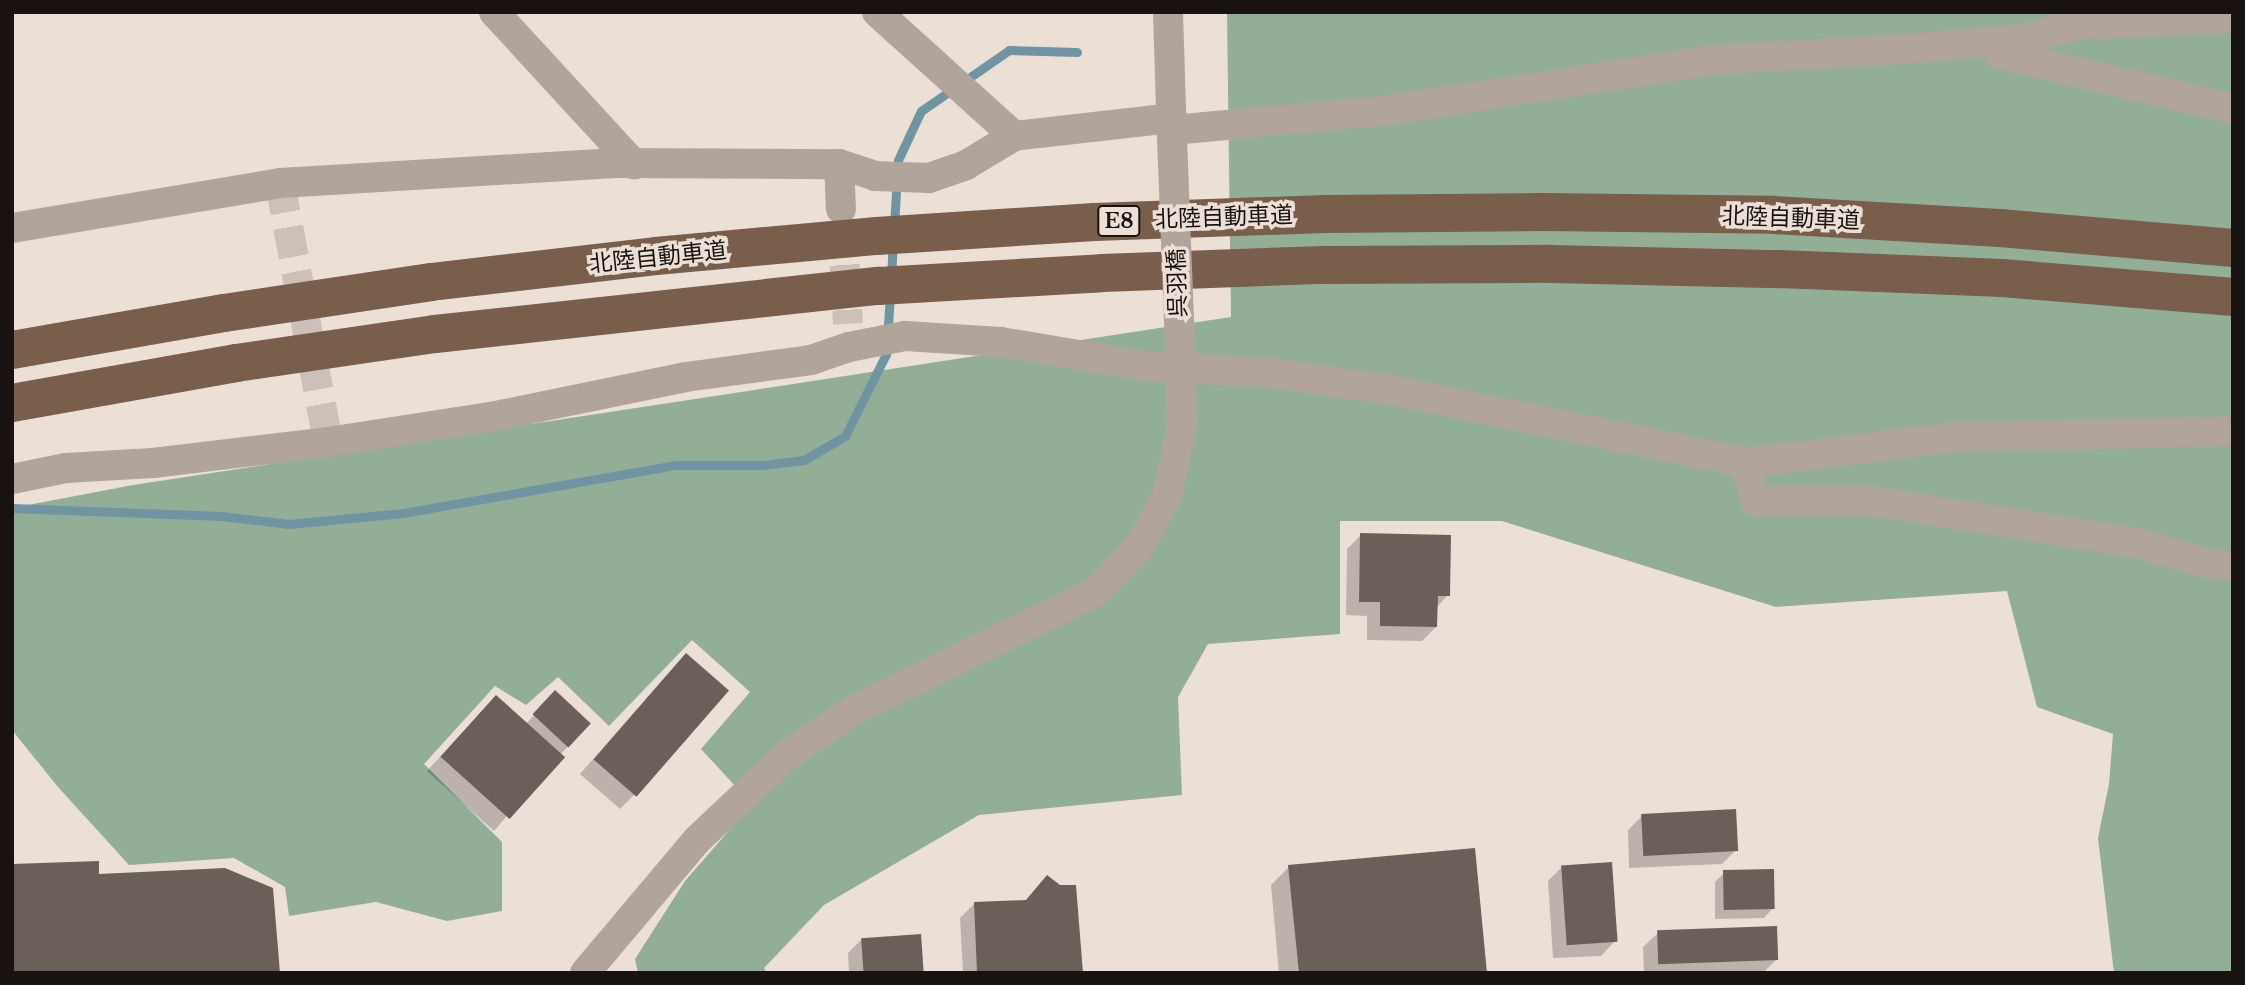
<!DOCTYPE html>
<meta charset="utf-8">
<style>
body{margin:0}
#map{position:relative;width:2245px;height:985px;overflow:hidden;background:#ecdfd6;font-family:"Libre Baskerville","Noto Sans JP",serif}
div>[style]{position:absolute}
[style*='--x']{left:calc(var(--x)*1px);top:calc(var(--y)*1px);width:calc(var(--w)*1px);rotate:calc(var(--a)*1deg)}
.forest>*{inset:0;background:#93ae97}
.shadow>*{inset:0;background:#0003}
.stream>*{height:9px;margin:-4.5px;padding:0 4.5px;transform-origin:4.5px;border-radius:4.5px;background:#7194a3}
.building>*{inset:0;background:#6b6059;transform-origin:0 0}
.minor-tunnel>*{height:30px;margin-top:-15px;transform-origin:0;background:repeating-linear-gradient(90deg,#ccc0b8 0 30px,transparent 0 45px)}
.minor>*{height:30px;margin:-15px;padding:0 15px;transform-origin:15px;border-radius:15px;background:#b1a49b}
.highway>*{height:38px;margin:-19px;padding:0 19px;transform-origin:19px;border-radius:19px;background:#785e4b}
.minor-bridge>*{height:30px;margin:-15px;padding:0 15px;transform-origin:15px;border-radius:15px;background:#b1a49b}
span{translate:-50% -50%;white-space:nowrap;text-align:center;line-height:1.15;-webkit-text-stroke:7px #ecdfd6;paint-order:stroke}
.shield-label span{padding:2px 5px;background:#ecdfd6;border:2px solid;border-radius:5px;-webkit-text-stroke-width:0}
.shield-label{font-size:21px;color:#181310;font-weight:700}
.street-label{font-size:23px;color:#181310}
.frame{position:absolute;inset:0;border:14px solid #181310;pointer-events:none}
</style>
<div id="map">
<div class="forest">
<i style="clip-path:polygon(1227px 12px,2233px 12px,2233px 973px,2114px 973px,2098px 838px,2109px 784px,2113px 734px,2037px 707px,2007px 591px,1776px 607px,1502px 521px,1340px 521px,1340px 634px,1208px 644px,1178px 697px,1182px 795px,979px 815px,824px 905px,764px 968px,767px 973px,638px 973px,635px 959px,685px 881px,752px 804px,701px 749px,750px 692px,692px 640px,609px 726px,558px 677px,526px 705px,495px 686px,424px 764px,502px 842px,502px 911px,447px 921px,376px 902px,289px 916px,285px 887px,234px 858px,129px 865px,58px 787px,12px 730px,12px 508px,133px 485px,1231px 317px)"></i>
</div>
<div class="shadow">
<i style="clip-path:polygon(1361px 535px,1448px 595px,1436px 608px,1436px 627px,1422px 641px,1367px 640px,1367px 616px,1346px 615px,1347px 549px)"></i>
<i style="clip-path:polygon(672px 669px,634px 795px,620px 809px,580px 774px)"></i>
<i style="clip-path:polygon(546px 702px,568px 746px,494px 831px,427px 771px,482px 711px,526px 724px)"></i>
<i style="clip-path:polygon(1642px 816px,1736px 850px,1722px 864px,1629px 868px,1628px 830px)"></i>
<i style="clip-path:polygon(1289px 867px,1485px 973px,1279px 973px,1271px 885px)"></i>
<i style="clip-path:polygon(1562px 867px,1615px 941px,1601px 956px,1553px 958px,1548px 881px)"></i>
<i style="clip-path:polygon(1724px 873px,1773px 908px,1764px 918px,1715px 919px,1715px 882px)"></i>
<i style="clip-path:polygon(1059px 887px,1081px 973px,963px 973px,960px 918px,974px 904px,1025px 902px)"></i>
<i style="clip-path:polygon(1658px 933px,1777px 959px,1763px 973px,1644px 973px,1643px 947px)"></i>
<i style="clip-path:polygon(862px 939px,922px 973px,849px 973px,848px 953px)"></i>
</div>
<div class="stream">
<i style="--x:894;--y:225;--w:65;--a:-86.5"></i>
<i style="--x:898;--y:160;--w:54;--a:-64.9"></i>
<i style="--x:921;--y:111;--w:107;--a:-34.7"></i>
<i style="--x:1009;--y:50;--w:68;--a:1.7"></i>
<i style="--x:891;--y:278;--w:35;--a:-87"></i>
<i style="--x:12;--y:508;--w:210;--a:2.2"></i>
<i style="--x:222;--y:516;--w:67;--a:6.8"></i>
<i style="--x:289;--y:524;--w:115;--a:-5.5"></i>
<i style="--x:403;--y:513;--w:276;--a:-10"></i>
<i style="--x:675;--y:465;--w:87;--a:0"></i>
<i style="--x:762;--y:465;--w:42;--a:-6.8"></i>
<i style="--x:804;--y:460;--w:48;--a:-30.3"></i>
<i style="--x:845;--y:436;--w:92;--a:-63.4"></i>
<i style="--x:886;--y:354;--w:59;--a:-86.1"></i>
</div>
<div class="building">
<i style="clip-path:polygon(1360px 533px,1451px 535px,1450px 596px,1438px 596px,1437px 627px,1380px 626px,1380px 602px,1359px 602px)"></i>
<i style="left:686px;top:653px;width:57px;height:141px;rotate:41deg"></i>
<i style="left:555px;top:690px;width:49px;height:33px;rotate:43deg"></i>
<i style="left:496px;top:695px;width:93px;height:83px;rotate:42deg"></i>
<i style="left:1736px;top:809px;width:42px;height:95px;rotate:87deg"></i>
<i style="clip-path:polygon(1475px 848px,1487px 973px,1299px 973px,1288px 865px)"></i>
<i style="clip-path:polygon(99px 861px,99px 874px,225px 868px,273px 888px,280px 973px,12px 973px,12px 864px)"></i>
<i style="left:1612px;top:862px;width:80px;height:51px;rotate:86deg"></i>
<i style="left:1774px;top:869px;width:40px;height:51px;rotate:89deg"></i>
<i style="clip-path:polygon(1047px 875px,1060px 885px,1076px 885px,1083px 973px,977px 973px,974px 902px,1026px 900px)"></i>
<i style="left:1777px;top:926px;width:34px;height:120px;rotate:88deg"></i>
<i style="left:921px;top:934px;width:39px;height:60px;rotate:86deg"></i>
</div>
<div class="minor-tunnel">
<i style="--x:280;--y:183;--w:263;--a:79.5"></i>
<i style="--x:842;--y:220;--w:104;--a:86.7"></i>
</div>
<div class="minor">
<i style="--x:494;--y:12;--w:207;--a:47.4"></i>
<i style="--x:877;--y:12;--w:185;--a:42.1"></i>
<i style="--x:1014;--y:136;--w:158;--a:-6.5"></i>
<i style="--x:1168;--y:12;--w:125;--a:88.2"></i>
<i style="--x:1999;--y:54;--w:240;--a:13.2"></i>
<i style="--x:1172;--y:130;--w:219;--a:-5.2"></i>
<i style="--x:1390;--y:110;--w:326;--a:-8.8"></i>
<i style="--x:1712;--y:60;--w:210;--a:-3.3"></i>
<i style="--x:1922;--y:48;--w:99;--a:-5.2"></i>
<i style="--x:2021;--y:39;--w:60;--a:-13.6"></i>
<i style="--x:2079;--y:25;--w:154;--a:-2.6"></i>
<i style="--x:839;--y:164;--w:45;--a:87.5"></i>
<i style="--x:12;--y:228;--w:272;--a:-9.5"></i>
<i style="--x:280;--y:183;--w:336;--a:-3.4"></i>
<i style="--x:615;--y:163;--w:224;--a:0.3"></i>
<i style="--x:839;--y:164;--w:38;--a:18"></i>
<i style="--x:875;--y:176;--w:54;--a:2.1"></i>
<i style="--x:929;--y:178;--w:39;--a:-19"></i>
<i style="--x:966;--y:165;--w:56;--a:-31.1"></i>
<i style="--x:1745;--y:463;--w:40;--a:74"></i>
<i style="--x:1756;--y:501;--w:117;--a:0"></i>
<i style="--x:1873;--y:501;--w:266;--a:9.1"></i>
<i style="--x:2136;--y:543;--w:74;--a:15.7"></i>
<i style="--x:2207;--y:563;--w:26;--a:7"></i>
<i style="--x:12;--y:479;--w:55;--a:-11.5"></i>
<i style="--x:66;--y:468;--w:87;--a:-3.3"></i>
<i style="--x:153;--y:463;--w:176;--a:-6.8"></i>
<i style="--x:328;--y:442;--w:170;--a:-8.8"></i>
<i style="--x:496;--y:416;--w:194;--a:-11.6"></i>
<i style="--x:686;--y:377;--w:126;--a:-7.7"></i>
<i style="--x:811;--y:360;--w:40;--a:-18.9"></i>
<i style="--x:849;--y:347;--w:57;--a:-11.1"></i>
<i style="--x:905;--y:336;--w:96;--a:3.6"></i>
<i style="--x:1001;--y:342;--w:151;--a:9.5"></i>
<i style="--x:1150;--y:367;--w:113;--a:2.5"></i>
<i style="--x:1263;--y:372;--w:124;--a:7.9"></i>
<i style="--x:1386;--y:389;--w:367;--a:11.6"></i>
<i style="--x:1745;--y:463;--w:212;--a:-7.1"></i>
<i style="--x:1955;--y:437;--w:278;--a:-1.2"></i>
<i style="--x:585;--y:973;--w:174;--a:-49.9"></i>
<i style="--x:697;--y:840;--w:121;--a:-43.3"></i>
<i style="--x:785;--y:757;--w:83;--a:-34.3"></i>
<i style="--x:854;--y:710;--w:269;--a:-26"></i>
<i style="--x:1096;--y:592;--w:62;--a:-46.3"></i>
<i style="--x:1139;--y:547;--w:58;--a:-61.2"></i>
<i style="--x:1167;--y:496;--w:72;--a:-77.9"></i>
<i style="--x:1182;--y:426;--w:77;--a:-91.5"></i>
</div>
<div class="highway">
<i style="--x:12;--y:350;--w:215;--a:-9.9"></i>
<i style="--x:224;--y:313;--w:209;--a:-8.5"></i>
<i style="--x:431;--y:282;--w:226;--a:-6.6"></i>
<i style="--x:656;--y:256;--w:222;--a:-5.2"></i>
<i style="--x:877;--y:236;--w:218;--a:-3.7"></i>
<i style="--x:1095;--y:222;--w:230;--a:-2"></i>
<i style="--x:1325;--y:214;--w:217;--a:-0.5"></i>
<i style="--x:1542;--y:212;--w:231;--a:0.7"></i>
<i style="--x:1773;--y:215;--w:227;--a:3.3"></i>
<i style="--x:2000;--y:228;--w:234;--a:4.9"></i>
<i style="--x:12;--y:403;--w:228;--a:-10.1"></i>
<i style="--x:236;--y:363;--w:201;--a:-8.3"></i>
<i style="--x:435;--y:334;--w:447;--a:-6.2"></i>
<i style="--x:879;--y:286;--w:223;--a:-3.3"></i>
<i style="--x:1102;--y:273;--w:222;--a:-2.1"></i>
<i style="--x:1324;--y:265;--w:227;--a:-0.3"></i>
<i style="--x:1551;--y:264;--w:229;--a:1.3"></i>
<i style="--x:1780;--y:269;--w:222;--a:2.3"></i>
<i style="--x:2002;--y:278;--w:232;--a:4.7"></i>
</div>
<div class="minor-bridge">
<i style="--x:1172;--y:138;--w:206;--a:87.8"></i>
</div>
<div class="shield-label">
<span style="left:1119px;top:221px">E8</span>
</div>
<div class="street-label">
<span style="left:1224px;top:217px;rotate:-2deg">北陸自動車道</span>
<span style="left:1791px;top:218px;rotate:2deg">北陸自動車道</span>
<span style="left:658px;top:257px;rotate:-6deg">北陸自動車道</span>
<span style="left:1177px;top:283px;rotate:-92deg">呉羽橋</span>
</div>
<div class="frame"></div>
</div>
